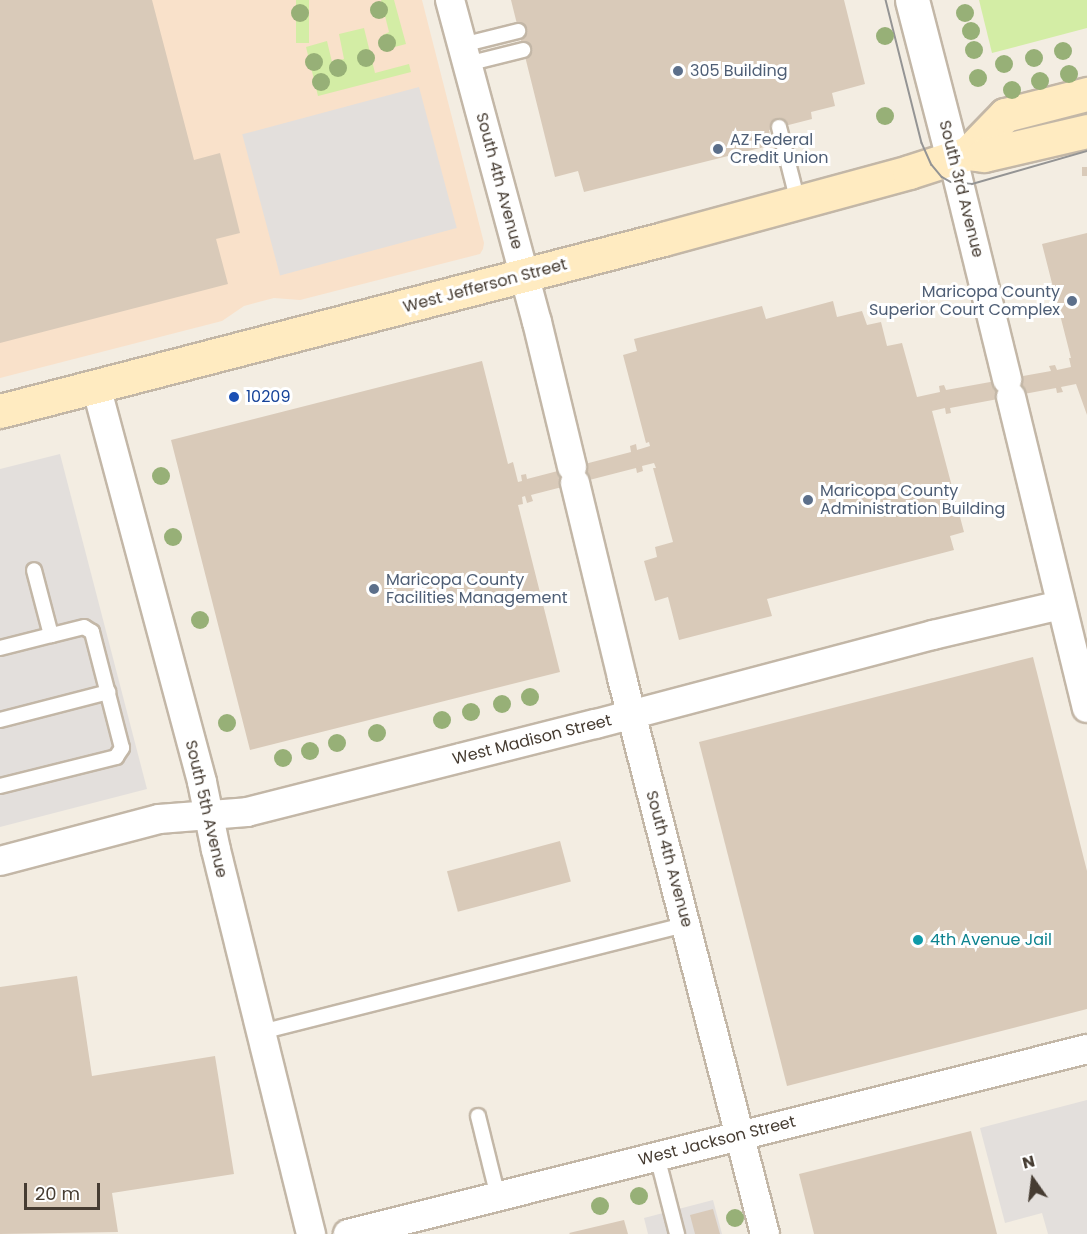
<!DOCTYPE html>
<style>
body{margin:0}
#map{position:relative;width:1087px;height:1234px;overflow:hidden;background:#f3ede2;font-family:Poppins,sans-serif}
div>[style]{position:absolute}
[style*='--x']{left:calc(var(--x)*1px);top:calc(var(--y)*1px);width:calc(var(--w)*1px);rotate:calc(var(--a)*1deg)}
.commercial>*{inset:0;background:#f9e1ca}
.green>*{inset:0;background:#d3eda5;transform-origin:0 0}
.parking>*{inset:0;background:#e3dfdc;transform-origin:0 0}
.building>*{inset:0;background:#d9cab9;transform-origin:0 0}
.roads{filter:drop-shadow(2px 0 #c3b7a7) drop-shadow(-2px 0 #c3b7a7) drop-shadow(0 2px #c3b7a7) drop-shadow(0 -2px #c3b7a7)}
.service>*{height:14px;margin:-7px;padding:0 7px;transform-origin:7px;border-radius:7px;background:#fff}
.minor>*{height:28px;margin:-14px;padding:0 14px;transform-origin:14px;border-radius:14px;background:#fff}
.tertiary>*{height:33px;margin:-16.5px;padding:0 16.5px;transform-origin:16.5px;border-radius:16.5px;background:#fff}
.secondary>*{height:33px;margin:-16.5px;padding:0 16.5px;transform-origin:16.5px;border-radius:16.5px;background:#ffebc1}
.tram>*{height:1.5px;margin:-0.75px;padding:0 0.75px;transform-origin:0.75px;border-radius:0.75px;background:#949494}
.trees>*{width:18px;height:18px;margin:-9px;border-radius:50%;background:#97b077}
.dots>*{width:16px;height:16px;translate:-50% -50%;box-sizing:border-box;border:3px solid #fff;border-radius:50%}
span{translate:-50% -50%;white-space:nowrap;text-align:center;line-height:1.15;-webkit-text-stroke:6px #fff;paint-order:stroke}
.service-label{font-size:16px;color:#4e5e75}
.left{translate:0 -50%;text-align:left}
.right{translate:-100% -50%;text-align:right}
.street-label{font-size:16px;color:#463c32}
.transit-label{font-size:16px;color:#164399}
.culture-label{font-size:16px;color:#0d838f}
.north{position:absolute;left:1003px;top:1150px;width:60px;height:60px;-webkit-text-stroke:4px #fff;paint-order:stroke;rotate:346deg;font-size:16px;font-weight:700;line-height:24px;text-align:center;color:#463c32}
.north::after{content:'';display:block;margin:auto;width:21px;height:27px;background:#463c32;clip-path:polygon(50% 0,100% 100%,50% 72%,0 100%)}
.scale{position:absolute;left:24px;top:1183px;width:76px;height:27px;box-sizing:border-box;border:3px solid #463c32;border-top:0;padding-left:8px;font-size:18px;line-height:21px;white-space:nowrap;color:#463c32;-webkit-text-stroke:4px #fff;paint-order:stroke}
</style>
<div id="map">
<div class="commercial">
<i style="clip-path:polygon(0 0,422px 0,484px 243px,483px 249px,480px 254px,300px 300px,274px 298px,244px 306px,222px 321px,0 378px)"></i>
</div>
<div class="green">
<i style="left:296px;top:0;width:13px;height:43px"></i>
<i style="clip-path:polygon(381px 0,394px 0,406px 44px,387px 49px,383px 35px,389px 32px)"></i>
<i style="clip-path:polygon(979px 0,1087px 0,1087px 28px,992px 53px)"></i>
<i style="clip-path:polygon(364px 28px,375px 73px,409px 64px,411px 72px,318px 96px,306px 47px,327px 41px,332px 62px,344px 59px,339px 34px)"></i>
</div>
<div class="parking">
<i style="left:419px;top:87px;width:146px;height:183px;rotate:75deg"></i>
<i style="clip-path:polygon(60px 454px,147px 789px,0 827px,0 469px)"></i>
<i style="clip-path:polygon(1087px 1100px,1087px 1234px,1048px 1234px,1042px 1213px,1005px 1223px,980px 1128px)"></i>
<i style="clip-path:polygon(713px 1200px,722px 1234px,648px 1234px,644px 1218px)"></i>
</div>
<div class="building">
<i style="clip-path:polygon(0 0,152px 0,194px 160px,220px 153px,240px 233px,216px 239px,228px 284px,0 343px)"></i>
<i style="clip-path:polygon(511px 0,844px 0,865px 84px,832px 93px,835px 106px,811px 112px,812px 119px,769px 130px,772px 145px,584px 192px,578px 171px,555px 177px)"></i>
<i style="left:1082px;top:167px;width:5px;height:9px"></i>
<i style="clip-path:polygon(1087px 233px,1087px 415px,1076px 384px,1061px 387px,1063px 392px,1057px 393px,1056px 388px,950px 408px,951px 413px,946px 414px,945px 408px,932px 411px,964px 532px,950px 536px,954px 550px,767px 599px,772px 616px,679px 640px,668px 597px,655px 601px,644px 561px,657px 557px,655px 547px,673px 542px,653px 468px,656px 468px,654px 463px,642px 466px,643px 471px,637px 473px,636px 468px,531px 495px,533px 501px,527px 503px,525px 496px,522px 497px,523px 504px,518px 505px,560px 672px,250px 750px,171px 440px,482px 361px,508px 464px,513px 462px,518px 482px,522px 481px,521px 475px,526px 474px,527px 479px,631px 452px,630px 446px,636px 444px,637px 450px,650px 446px,649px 442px,646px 443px,623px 355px,637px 351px,634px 339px,762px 306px,766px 319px,833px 301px,837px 317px,862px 311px,867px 325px,881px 322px,887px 346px,902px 343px,917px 397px,940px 392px,939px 386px,944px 385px,946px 390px,1051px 371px,1049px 366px,1055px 365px,1057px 370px,1071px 367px,1069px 358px,1071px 358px,1042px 244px)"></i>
<i style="clip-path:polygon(1033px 657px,1087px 871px,1087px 1009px,787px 1086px,699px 742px)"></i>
<i style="left:560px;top:841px;width:42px;height:117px;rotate:75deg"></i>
<i style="clip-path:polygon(77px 976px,92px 1076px,215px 1056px,234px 1174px,112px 1193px,118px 1232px,0 1234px,0 987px)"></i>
<i style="clip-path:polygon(971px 1131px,997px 1234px,814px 1234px,799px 1174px)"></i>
<i style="clip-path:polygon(713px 1209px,720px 1234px,695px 1234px,690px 1215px)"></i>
<i style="clip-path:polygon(624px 1220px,628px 1234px,570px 1234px,569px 1233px)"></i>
</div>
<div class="roads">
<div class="service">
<i style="--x:462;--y:45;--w:58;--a:-14"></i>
<i style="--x:467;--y:64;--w:58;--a:-14"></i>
<i style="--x:779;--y:127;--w:77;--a:75.8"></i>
<i style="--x:0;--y:648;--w:53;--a:-14.3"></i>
<i style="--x:0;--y:720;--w:112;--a:-14.5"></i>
<i style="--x:0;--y:786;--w:120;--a:-14"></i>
<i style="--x:116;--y:757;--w:11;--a:-56"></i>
<i style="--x:122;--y:748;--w:120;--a:-104.5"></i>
<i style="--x:92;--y:632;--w:9;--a:-148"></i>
<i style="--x:84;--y:627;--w:34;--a:166"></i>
<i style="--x:51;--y:635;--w:67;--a:-104.7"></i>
<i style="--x:261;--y:1032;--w:439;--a:-14.2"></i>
<i style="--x:478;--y:1116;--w:83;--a:76.1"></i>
<i style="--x:657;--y:1156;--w:81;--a:75.6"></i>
</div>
<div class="minor">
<i style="--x:450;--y:0;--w:334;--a:74.9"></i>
<i style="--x:537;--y:322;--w:149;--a:76.4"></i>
<i style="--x:953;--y:159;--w:227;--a:76.2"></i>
<i style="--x:96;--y:386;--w:410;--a:75"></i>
<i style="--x:202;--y:782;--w:69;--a:78.4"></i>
<i style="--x:216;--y:850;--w:396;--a:76.1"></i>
<i style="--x:1011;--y:397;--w:320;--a:76.3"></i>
<i style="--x:575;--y:483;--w:201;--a:76.4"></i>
<i style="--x:622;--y:678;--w:574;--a:75.58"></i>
<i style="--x:0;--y:861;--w:164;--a:-14.8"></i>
<i style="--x:159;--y:819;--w:88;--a:-4.5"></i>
<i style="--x:247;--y:812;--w:360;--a:-14.2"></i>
<i style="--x:596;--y:724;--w:349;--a:-14.8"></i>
<i style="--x:933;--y:635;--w:131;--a:-13.2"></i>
<i style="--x:348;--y:1234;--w:762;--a:-14.05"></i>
</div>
<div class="tertiary">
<i style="--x:912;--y:0;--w:164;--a:75.5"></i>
</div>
<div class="secondary">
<i style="--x:968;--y:153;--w:53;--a:-45.8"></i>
<i style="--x:1005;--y:115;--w:85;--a:-14.4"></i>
<i style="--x:0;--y:411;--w:685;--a:-14.54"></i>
<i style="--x:663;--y:239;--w:255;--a:-15.2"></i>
<i style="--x:909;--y:172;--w:62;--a:-17.9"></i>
<i style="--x:968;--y:153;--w:16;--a:7"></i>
<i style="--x:984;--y:155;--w:106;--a:-13.1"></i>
</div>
</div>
<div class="tram">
<i style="--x:886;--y:0;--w:147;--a:75.9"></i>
<i style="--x:922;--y:143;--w:24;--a:66"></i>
<i style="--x:932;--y:165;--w:16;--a:50"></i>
<i style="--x:942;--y:177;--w:10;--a:29"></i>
<i style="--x:951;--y:182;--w:21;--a:5"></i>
<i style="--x:972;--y:184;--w:120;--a:-16"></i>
</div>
<div class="trees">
<i style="left:379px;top:10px"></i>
<i style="left:300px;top:13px"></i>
<i style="left:965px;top:13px"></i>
<i style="left:971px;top:31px"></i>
<i style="left:885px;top:36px"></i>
<i style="left:387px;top:43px"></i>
<i style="left:974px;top:50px"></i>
<i style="left:1063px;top:51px"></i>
<i style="left:366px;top:58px"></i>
<i style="left:1034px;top:58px"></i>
<i style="left:314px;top:62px"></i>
<i style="left:1004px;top:64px"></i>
<i style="left:338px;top:68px"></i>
<i style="left:1069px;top:74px"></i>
<i style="left:978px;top:78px"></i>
<i style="left:1040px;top:81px"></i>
<i style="left:321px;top:82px"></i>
<i style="left:1012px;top:90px"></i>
<i style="left:885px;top:116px"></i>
<i style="left:161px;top:476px"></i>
<i style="left:173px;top:537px"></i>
<i style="left:200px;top:620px"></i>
<i style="left:530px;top:697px"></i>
<i style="left:502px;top:704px"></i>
<i style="left:471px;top:712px"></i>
<i style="left:442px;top:720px"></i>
<i style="left:227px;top:723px"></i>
<i style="left:377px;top:733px"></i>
<i style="left:337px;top:743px"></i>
<i style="left:310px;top:751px"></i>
<i style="left:283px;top:758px"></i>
<i style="left:639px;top:1196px"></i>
<i style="left:600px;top:1206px"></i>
<i style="left:735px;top:1218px"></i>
</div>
<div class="dots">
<i style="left:678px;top:71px;background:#5c6f8a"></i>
<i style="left:718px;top:149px;background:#5c6f8a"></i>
<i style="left:1072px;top:301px;background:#5c6f8a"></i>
<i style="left:234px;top:397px;background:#1a4fb4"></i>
<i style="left:808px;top:500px;background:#5c6f8a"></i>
<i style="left:374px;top:589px;background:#5c6f8a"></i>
<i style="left:918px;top:940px;background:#0f9aa8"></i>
</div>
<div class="service-label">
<span class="left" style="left:690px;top:71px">305 Building</span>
<span class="left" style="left:730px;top:149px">AZ Federal<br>Credit Union</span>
<span class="right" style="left:1060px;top:301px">Maricopa County<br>Superior Court Complex</span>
<span class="left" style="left:820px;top:500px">Maricopa County<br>Administration Building</span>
<span class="left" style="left:386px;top:589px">Maricopa County<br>Facilities Management</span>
</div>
<div class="street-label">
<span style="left:499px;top:181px;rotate:75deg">South 4th Avenue</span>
<span style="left:961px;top:189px;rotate:76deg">South 3rd Avenue</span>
<span style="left:485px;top:286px;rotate:-15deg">West Jefferson Street</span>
<span style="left:532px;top:740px;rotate:-14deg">West Madison Street</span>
<span style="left:206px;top:809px;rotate:77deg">South 5th Avenue</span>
<span style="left:669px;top:859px;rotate:75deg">South 4th Avenue</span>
<span style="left:717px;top:1141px;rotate:-14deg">West Jackson Street</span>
</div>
<div class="transit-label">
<span class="left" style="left:246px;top:397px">10209</span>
</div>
<div class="culture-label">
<span class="left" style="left:930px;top:940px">4th Avenue Jail</span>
</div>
<div class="north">N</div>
<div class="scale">20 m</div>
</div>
